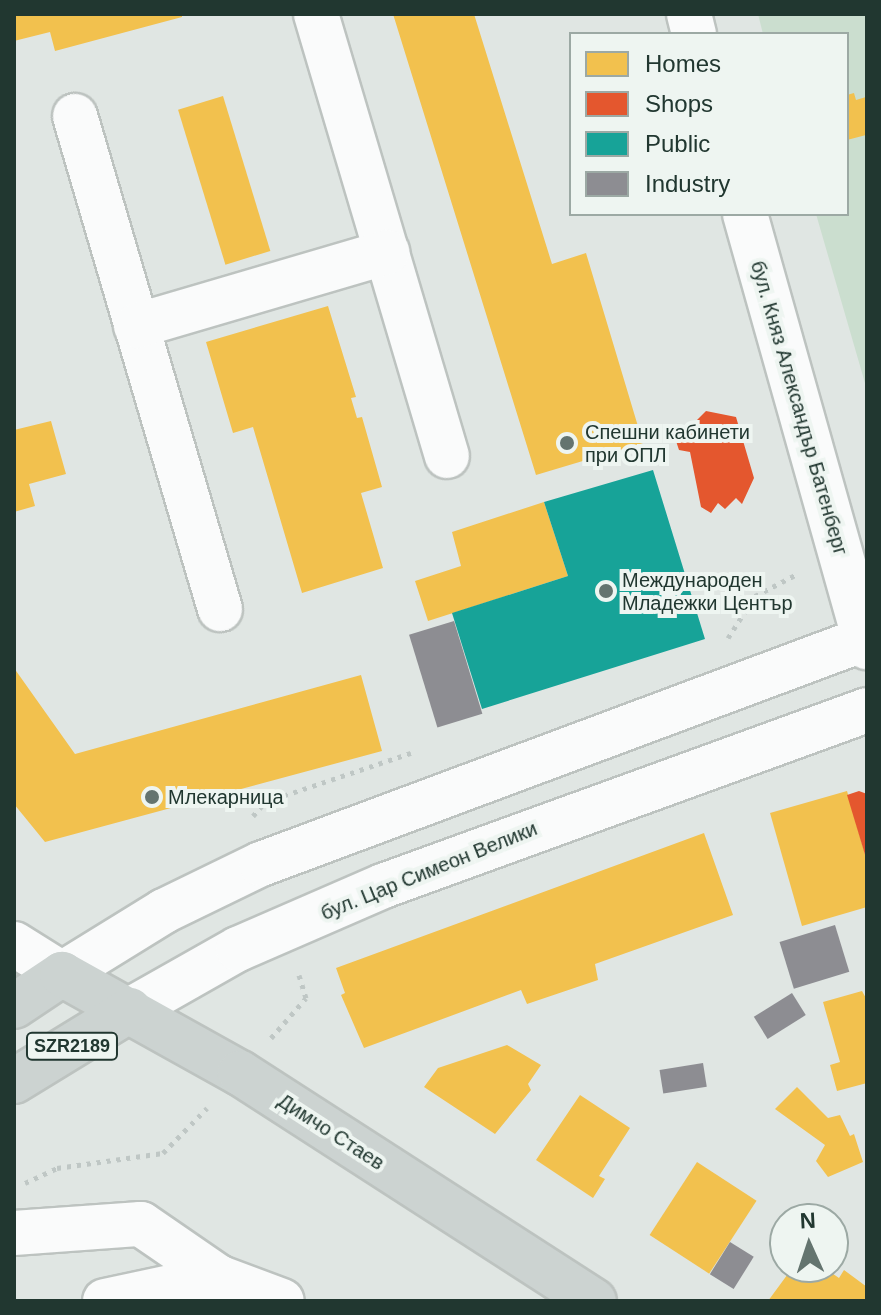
<!DOCTYPE html>
<meta charset="utf-8">
<style>
body{margin:0}
#map{position:relative;width:881px;height:1315px;overflow:hidden;background:#e0e6e3;font-family:Arial,sans-serif}
div>[style]{position:absolute}
[style*='--x']{left:calc(var(--x)*1px);top:calc(var(--y)*1px);width:calc(var(--w)*1px);rotate:calc(var(--a)*1deg)}
.green>*{inset:0;background:#cbdecf}
.homes>*{inset:0;background:#f2c14e;transform-origin:0 0}
.shops>*{inset:0;background:#e4572e}
.public>*{inset:0;background:#17a398}
.industry>*{inset:0;background:#8d8d92;transform-origin:0 0}
.path>*{height:5px;margin-top:-2.5px;transform-origin:0;background:repeating-linear-gradient(90deg,#bfc7c5 0 4px,transparent 0 10px)}
.roads{filter:drop-shadow(2px 0 #bdc3c0) drop-shadow(-2px 0 #bdc3c0) drop-shadow(0 2px #bdc3c0) drop-shadow(0 -2px #bdc3c0)}
.minor>*{height:44px;margin:-22px;padding:0 22px;transform-origin:22px;border-radius:22px;background:#fafbfb}
.major>*{height:44px;margin:-22px;padding:0 22px;transform-origin:22px;border-radius:22px;background:#ccd3d1}
.dots>*{width:22px;height:22px;translate:-50% -50%;box-sizing:border-box;border:4px solid #eef5f1;border-radius:50%}
span{translate:-50% -50%;white-space:nowrap;text-align:center;line-height:1.15;-webkit-text-stroke:8px #eef5f1;paint-order:stroke}
.shield-label span{padding:2px 6px;background:#eef5f1;border:2px solid;border-radius:6px;-webkit-text-stroke-width:0}
.shield-label{font-size:18px;color:#213730;font-weight:700}
.street-label{font-size:20px;color:#213730}
.poi-label{font-size:20px;color:#213730}
.left{translate:0 -50%;text-align:left}
.frame{position:absolute;inset:0;border:16px solid #213730;pointer-events:none}
.legend{position:absolute;left:569px;top:32px;width:280px;height:184px;box-sizing:border-box;background:#eef5f1;border:2px solid #9ca9a4;margin:0;padding:10px 14px;list-style:none;font-size:24px;color:#213730}
.legend li{display:flex;align-items:center;gap:16px;height:40px}
.legend b{width:40px;border:2px solid #9ca9a4}
.north{position:absolute;left:769px;top:1203px;width:80px;height:80px;box-sizing:border-box;background:#eef5f1;border:2px solid #9ca9a4;border-radius:50%;rotate:357deg;font-size:22px;font-weight:700;line-height:32px;text-align:center;color:#213730}
.north::after{content:'';display:block;margin:auto;width:28px;height:36px;background:#64746f;clip-path:polygon(50% 0,100% 100%,50% 72%,0 100%)}
</style>
<div id="map">
<div class="green">
<i style="clip-path:polygon(758px 14px,867px 14px,867px 390px,816px 214px,847px 214px,847px 34px,763px 34px)"></i>
</div>
<div class="homes">
<i style="clip-path:polygon(14px 14px,182px 14px,182px 17px,55px 51px,50px 32px,14px 41px)"></i>
<i style="clip-path:polygon(393px 14px,474px 14px,552px 264px,586px 253px,643px 443px,536px 475px)"></i>
<i style="clip-path:polygon(854px 93px,856px 100px,866px 97px,866px 135px,847px 140px,847px 95px)"></i>
<i style="left:223px;top:96px;width:162px;height:47px;rotate:73deg"></i>
<i style="clip-path:polygon(328px 306px,356px 397px,351px 398px,357px 418px,362px 417px,382px 487px,361px 493px,383px 568px,302px 593px,253px 427px,233px 433px,206px 342px)"></i>
<i style="clip-path:polygon(51px 421px,66px 474px,29px 484px,35px 506px,14px 512px,14px 430px)"></i>
<i style="clip-path:polygon(544px 502px,568px 576px,428px 621px,415px 581px,461px 566px,452px 532px)"></i>
<i style="clip-path:polygon(14px 668px,75px 754px,361px 675px,382px 751px,45px 842px,14px 804px)"></i>
<i style="clip-path:polygon(847px 791px,867px 861px,867px 907px,802px 926px,770px 813px)"></i>
<i style="clip-path:polygon(704px 833px,733px 915px,595px 964px,598px 980px,527px 1004px,521px 990px,364px 1048px,341px 995px,345px 993px,336px 968px)"></i>
<i style="clip-path:polygon(862px 991px,867px 1000px,867px 1083px,837px 1091px,830px 1065px,840px 1062px,823px 1002px)"></i>
<i style="clip-path:polygon(507px 1045px,541px 1065px,528px 1084px,531px 1090px,495px 1134px,424px 1087px,438px 1068px)"></i>
<i style="clip-path:polygon(797px 1087px,828px 1118px,840px 1115px,850px 1136px,854px 1134px,863px 1162px,828px 1177px,816px 1161px,825px 1145px,775px 1109px)"></i>
<i style="clip-path:polygon(580px 1095px,630px 1128px,599px 1176px,605px 1179px,593px 1198px,536px 1160px)"></i>
<i style="left:697px;top:1162px;width:71px;height:87px;rotate:33deg"></i>
<i style="clip-path:polygon(793px 1267px,823px 1267px,839px 1278px,844px 1270px,867px 1287px,867px 1301px,768px 1301px)"></i>
</div>
<div class="shops">
<i style="clip-path:polygon(706px 411px,736px 417px,754px 478px,742px 504px,736px 498px,725px 509px,718px 503px,711px 513px,701px 507px,690px 452px,679px 450px,676px 441px)"></i>
<i style="clip-path:polygon(859px 791px,867px 794px,866px 858px,847px 795px)"></i>
</div>
<div class="public">
<i style="clip-path:polygon(653px 470px,705px 639px,482px 709px,452px 613px,568px 576px,544px 502px)"></i>
</div>
<div class="industry">
<i style="left:454px;top:621px;width:97px;height:47px;rotate:73deg"></i>
<i style="left:835px;top:925px;width:49px;height:58px;rotate:73deg"></i>
<i style="left:792px;top:993px;width:26px;height:45px;rotate:58deg"></i>
<i style="left:703px;top:1063px;width:24px;height:44px;rotate:81deg"></i>
<i style="left:730px;top:1242px;width:28px;height:38px;rotate:32deg"></i>
</div>
<div class="path">
<i style="--x:728;--y:638;--w:50;--a:-57.3"></i>
<i style="--x:755;--y:596;--w:47;--a:-27.6"></i>
<i style="--x:253;--y:816;--w:18;--a:-49"></i>
<i style="--x:265;--y:802;--w:154;--a:-18.6"></i>
<i style="--x:271;--y:1038;--w:53;--a:-48.8"></i>
<i style="--x:306;--y:998;--w:24;--a:-107"></i>
<i style="--x:25;--y:1183;--w:35;--a:-25"></i>
<i style="--x:57;--y:1168;--w:107;--a:-8.1"></i>
<i style="--x:163;--y:1153;--w:63;--a:-45.6"></i>
</div>
<div class="roads">
<div class="minor">
<i style="--x:316;--y:14;--w:461;--a:73.5"></i>
<i style="--x:689;--y:14;--w:21;--a:76"></i>
<i style="--x:75;--y:116;--w:514;--a:73.61"></i>
<i style="--x:745;--y:214;--w:450;--a:74.3"></i>
<i style="--x:136;--y:326;--w:262;--a:-16.4"></i>
<i style="--x:14;--y:944;--w:57;--a:32"></i>
<i style="--x:62;--y:974;--w:120;--a:-31.7"></i>
<i style="--x:164;--y:911;--w:108;--a:-25.9"></i>
<i style="--x:261;--y:864;--w:647;--a:-20.45"></i>
<i style="--x:130;--y:1010;--w:124;--a:-29.5"></i>
<i style="--x:238;--y:949;--w:158;--a:-23.5"></i>
<i style="--x:383;--y:886;--w:515;--a:-19.98"></i>
<i style="--x:14;--y:1233;--w:127;--a:-4.1"></i>
<i style="--x:141;--y:1224;--w:93;--a:34.5"></i>
<i style="--x:218;--y:1277;--w:68;--a:20.6"></i>
<i style="--x:105;--y:1301;--w:116;--a:-12"></i>
</div>
<div class="major">
<i style="--x:14;--y:1006;--w:58;--a:-33.7"></i>
<i style="--x:62;--y:974;--w:204;--a:29.1"></i>
<i style="--x:240;--y:1073;--w:421;--a:32.8"></i>
<i style="--x:14;--y:1081;--w:136;--a:-31.5"></i>
</div>
</div>
<div class="dots">
<i style="left:567px;top:443px;background:#64746f"></i>
<i style="left:606px;top:591px;background:#64746f"></i>
<i style="left:152px;top:797px;background:#64746f"></i>
</div>
<div class="shield-label">
<span style="left:72px;top:1046px">SZR2189</span>
</div>
<div class="street-label">
<span style="left:799px;top:408px;rotate:74deg">бул. Княз Александър Батенберг</span>
<span style="left:429px;top:871px;rotate:-22deg">бул. Цар Симеон Велики</span>
<span style="left:331px;top:1132px;rotate:33deg">Димчо Стаев</span>
</div>
<div class="poi-label">
<span class="left" style="left:585px;top:444px">Спешни кабинети<br>при ОПЛ</span>
<span class="left" style="left:622px;top:592px">Международен<br>Младежки Център</span>
<span class="left" style="left:168px;top:797px">Млекарница</span>
</div>
<div class="frame"></div>
<ul class="legend">
<li><b style="height:22px;background:#f2c14e"></b>Homes</li>
<li><b style="height:22px;background:#e4572e"></b>Shops</li>
<li><b style="height:22px;background:#17a398"></b>Public</li>
<li><b style="height:22px;background:#8d8d92"></b>Industry</li>
</ul>
<div class="north">N</div>
</div>
